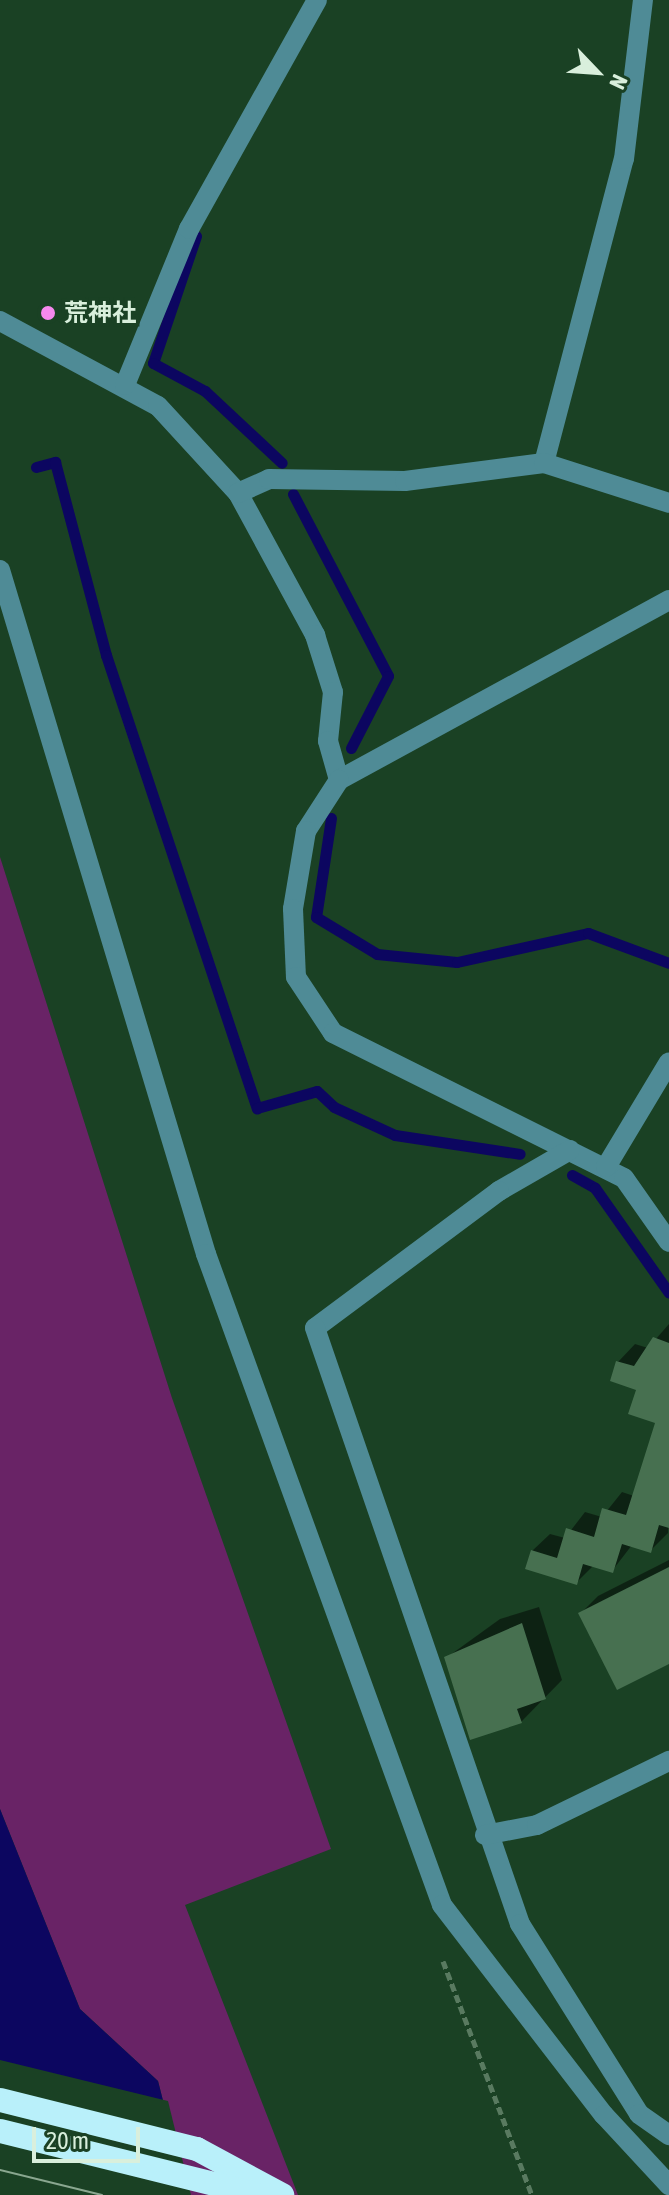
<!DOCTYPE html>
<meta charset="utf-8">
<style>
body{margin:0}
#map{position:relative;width:669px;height:2195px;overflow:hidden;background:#1a4124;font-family:"Asap Condensed","Noto Sans JP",sans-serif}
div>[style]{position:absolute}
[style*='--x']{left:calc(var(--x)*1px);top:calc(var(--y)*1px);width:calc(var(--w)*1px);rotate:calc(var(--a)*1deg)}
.green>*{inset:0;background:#692366}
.water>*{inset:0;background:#0c0660}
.pier>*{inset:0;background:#1a4124}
.shadow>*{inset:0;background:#0007}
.stream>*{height:11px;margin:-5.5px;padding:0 5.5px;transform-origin:5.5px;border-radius:5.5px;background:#0c0660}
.building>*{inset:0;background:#477050}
.path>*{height:5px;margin-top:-2.5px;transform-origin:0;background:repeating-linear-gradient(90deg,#597a60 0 8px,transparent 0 12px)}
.minor>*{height:20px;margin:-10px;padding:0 10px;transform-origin:10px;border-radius:10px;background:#4f8b96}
.highway>*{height:24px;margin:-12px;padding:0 12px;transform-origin:12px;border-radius:12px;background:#b9f0fa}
.tram>*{height:2px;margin:-1px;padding:0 1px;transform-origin:1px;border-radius:1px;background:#8aa790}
.dots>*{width:22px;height:22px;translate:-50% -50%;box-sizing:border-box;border:4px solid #1a4124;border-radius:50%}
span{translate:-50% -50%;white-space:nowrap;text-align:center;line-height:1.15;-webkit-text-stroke:7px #1a4124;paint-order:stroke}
.poi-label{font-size:24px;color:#d9efdc;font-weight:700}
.left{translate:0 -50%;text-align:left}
.north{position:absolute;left:557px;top:32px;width:80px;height:80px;-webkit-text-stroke:6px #1a4124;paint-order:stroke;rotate:115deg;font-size:22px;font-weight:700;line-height:32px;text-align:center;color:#d9efdc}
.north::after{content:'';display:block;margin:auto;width:28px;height:36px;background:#d9efdc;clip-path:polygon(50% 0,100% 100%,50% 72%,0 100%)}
.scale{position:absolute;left:32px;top:2127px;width:108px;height:36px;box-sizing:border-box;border:4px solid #d9efdc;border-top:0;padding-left:10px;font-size:24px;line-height:28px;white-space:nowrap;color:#d9efdc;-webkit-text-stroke:6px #1a4124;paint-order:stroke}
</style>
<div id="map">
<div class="green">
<i style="clip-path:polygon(0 857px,172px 1398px,331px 1849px,185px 1905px,298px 2195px,187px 2195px,158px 2081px,80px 2009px,0 1809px)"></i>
</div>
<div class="water">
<i style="clip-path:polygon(0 1809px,80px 2009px,158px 2081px,187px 2195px,0 2195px)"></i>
</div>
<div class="pier">
<i style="clip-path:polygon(0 2060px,168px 2101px,191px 2195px,0 2195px)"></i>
</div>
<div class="shadow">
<i style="clip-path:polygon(669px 1324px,668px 1533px,650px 1551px,632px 1545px,612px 1571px,594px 1565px,576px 1583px,532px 1551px,550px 1534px,565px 1538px,585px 1512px,602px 1517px,622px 1492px,634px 1496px,657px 1421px,618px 1362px,635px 1344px,648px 1348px)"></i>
<i style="clip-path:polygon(669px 1560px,669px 1662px,580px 1614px,598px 1596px)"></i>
<i style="clip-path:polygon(539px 1607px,562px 1680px,521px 1722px,446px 1658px,500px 1619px)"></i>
</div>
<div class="stream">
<i style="--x:196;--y:236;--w:134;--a:108.7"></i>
<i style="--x:153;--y:363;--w:59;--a:28.3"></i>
<i style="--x:205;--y:391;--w:105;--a:43.1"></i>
<i style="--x:36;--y:467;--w:20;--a:-15"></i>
<i style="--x:55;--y:462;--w:200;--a:75.2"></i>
<i style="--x:106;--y:655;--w:478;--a:71.6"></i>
<i style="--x:257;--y:1108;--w:62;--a:-15.8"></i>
<i style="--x:317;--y:1091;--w:23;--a:43"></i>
<i style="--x:334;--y:1107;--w:67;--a:24.7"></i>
<i style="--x:395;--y:1135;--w:126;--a:8.6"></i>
<i style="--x:293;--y:494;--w:205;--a:62.4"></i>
<i style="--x:388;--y:676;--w:81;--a:117.2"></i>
<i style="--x:331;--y:818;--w:100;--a:98.6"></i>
<i style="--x:316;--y:917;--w:71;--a:31.2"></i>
<i style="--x:377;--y:954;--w:80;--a:5.7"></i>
<i style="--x:457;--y:962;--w:134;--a:-12.5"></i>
<i style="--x:588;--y:933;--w:86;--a:20.3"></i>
<i style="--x:572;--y:1175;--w:26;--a:29"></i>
<i style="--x:595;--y:1188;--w:128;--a:54.8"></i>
</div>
<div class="building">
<i style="clip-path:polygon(653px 1337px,669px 1343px,669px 1528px,659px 1525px,651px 1553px,622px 1544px,613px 1573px,583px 1564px,577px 1585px,525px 1569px,531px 1550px,557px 1558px,566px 1528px,594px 1537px,602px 1508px,626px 1515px,655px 1423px,628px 1414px,636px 1390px,610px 1381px,616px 1361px,634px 1366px)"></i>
<i style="clip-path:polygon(669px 1567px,669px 1664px,617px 1690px,578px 1613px)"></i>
<i style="clip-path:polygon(522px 1623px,546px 1699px,517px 1709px,522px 1723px,470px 1740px,444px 1657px)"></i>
</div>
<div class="path">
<i style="--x:443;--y:1961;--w:250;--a:69.2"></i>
</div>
<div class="minor">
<i style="--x:0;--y:321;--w:179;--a:28.3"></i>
<i style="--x:158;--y:406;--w:118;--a:47.4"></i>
<i style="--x:238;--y:493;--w:162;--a:61.5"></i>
<i style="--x:315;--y:635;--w:60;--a:72.5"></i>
<i style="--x:333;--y:692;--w:49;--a:95.8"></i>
<i style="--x:328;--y:741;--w:41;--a:74.2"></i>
<i style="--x:125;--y:385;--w:169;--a:-67.7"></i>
<i style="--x:189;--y:229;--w:262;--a:-60.8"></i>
<i style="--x:544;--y:463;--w:314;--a:-75.3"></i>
<i style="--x:624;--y:159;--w:160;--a:-83.2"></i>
<i style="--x:238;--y:493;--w:34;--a:-24"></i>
<i style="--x:269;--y:479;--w:136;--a:0.8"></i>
<i style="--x:405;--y:481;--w:140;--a:-7.4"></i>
<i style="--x:544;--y:463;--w:131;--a:17.7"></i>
<i style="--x:0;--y:570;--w:714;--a:73.24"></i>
<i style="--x:206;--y:1254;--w:692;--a:70.07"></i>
<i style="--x:442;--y:1905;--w:265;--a:52.4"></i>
<i style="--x:604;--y:2115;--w:96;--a:47.1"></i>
<i style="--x:669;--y:600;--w:376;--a:151.4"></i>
<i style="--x:339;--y:780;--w:61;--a:122.9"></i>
<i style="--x:306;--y:831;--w:79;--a:99.5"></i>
<i style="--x:293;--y:909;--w:68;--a:87.5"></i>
<i style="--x:296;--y:977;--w:67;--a:56.5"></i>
<i style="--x:333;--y:1033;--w:325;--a:26.5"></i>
<i style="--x:624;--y:1178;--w:78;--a:54.9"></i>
<i style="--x:570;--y:1150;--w:82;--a:150"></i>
<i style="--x:499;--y:1191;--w:229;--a:143.3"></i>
<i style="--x:315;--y:1328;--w:630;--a:71.02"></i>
<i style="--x:520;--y:1924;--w:224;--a:57.9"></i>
<i style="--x:639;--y:2114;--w:37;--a:35"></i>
<i style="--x:606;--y:1167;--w:122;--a:-59"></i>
<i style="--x:485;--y:1835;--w:53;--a:-10.9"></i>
<i style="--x:537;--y:1825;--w:147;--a:-25.9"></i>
</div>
<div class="highway">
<i style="--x:0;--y:2100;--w:203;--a:14"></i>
<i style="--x:197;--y:2149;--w:97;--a:28.4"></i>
<i style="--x:0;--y:2131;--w:266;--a:13.9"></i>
</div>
<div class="tram">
<i style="--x:0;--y:2170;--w:105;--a:13.8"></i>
</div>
<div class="dots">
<i style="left:48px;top:313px;background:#f689ee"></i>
</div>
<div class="poi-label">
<span class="left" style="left:64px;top:313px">荒神社</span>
</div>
<div class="north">N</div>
<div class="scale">20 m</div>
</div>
